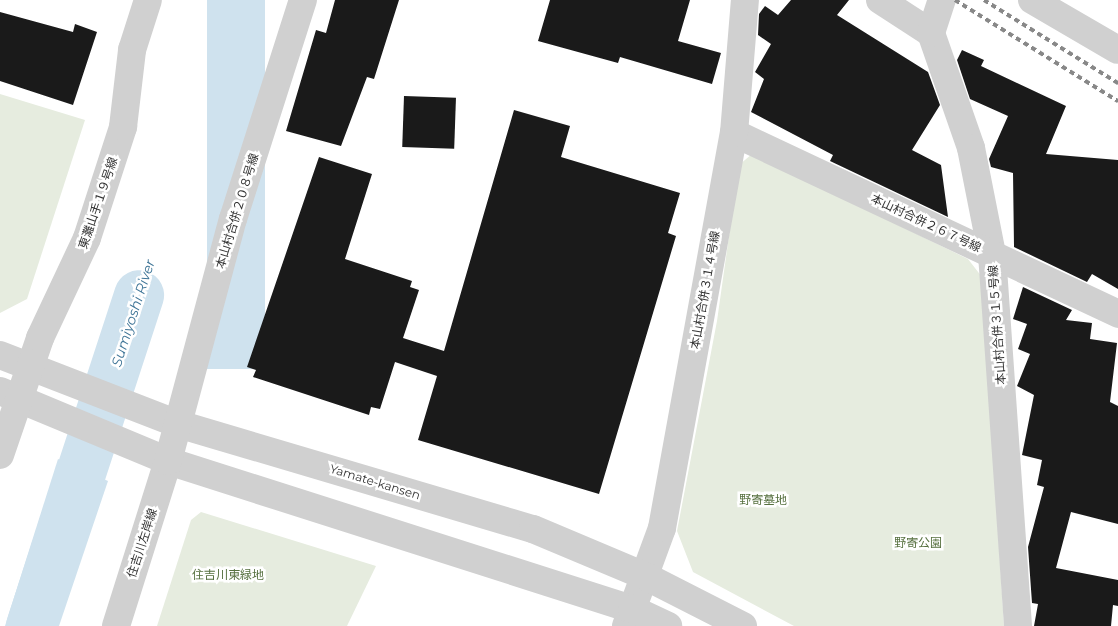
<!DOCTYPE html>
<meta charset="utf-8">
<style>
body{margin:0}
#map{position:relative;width:1118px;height:626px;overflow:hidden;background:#fff;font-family:Montserrat,"Noto Sans JP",sans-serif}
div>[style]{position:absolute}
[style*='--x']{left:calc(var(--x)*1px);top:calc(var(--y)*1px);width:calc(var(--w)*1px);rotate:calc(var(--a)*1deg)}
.green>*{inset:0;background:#e6ecdf}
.water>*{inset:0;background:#cfe2ee;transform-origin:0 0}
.river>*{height:50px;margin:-25px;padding:0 25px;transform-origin:25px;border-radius:25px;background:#cfe2ee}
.building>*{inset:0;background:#1a1a1a;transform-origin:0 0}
.minor>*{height:28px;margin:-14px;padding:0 14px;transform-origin:14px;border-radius:14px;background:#d0d0d0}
.tertiary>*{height:28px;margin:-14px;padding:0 14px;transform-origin:14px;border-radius:14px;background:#d0d0d0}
.rail>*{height:4px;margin-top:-2px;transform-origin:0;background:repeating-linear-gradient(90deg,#888 0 5px,transparent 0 9px)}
span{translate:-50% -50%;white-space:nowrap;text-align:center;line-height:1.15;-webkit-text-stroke:5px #fff;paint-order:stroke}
.street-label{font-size:12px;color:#333}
.park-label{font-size:12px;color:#56703f}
.water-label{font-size:14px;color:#3f7597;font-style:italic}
</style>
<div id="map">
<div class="green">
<i style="clip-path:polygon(0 94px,85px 120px,27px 299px,0 313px)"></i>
<i style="clip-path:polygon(752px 154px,968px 259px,982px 277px,1004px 626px,794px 626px,693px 572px,677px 531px,717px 321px,739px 165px)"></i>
<i style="clip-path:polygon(201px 512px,376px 566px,347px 626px,157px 626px,191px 520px)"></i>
</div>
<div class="water">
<i style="left:207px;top:0;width:58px;height:369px"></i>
<i style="clip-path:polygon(58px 459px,108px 481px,59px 626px,5px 626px)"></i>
</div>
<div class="river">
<i style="--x:31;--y:626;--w:348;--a:-71.9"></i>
</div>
<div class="building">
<i style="clip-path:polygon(335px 0,399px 0,374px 79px,367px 77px,341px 146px,286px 131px,316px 30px,326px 33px)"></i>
<i style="clip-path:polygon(550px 0,690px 0,678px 41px,721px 53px,712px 84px,620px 57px,618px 63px,538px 41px)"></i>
<i style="clip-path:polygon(791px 0,849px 0,837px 15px,928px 72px,940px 105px,912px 150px,941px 165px,948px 217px,830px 161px,833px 155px,751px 112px,764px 79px,755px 72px,771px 44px,758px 35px,759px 14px,765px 6px,778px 15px)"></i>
<i style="clip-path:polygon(0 12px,73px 32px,75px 24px,97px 32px,73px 105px,0 81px)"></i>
<i style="clip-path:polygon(962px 50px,984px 60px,981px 66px,1066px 106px,1046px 154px,1118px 160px,1118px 289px,1092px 274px,1087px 282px,1014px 247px,1013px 173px,991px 167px,989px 159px,1008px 116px,970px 99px,957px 60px)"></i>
<i style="left:404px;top:96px;width:52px;height:51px;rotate:2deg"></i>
<i style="clip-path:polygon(514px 110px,570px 126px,561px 157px,680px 193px,668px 233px,676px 236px,599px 494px,418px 440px,437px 376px,395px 362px,380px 409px,371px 407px,369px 415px,253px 377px,256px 370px,247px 367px,319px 157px,372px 174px,345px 259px,412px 281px,410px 287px,419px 290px,403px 338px,444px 351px)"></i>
<i style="clip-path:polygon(1023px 287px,1072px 310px,1066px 320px,1092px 323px,1090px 339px,1117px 343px,1110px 402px,1118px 406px,1118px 524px,1071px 512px,1056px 568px,1118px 580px,1118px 606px,1113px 605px,1111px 626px,1034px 626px,1038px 604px,1032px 603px,1028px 547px,1044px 487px,1037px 485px,1042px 460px,1022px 455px,1034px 395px,1017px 386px,1030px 354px,1018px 349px,1027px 324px,1013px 319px)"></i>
</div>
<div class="minor">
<i style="--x:880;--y:0;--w:61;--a:32.9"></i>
<i style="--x:1032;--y:0;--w:99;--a:30.2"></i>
<i style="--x:931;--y:33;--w:122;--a:70.8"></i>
<i style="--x:971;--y:148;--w:108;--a:78.8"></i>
<i style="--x:992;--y:254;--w:373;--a:86"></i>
<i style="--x:931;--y:33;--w:35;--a:-72"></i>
<i style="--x:734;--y:133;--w:425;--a:25.2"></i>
<i style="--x:626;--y:626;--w:104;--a:-69.8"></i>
<i style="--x:662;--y:528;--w:402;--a:-79.7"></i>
<i style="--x:734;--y:133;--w:133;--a:-85.3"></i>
</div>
<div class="tertiary">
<i style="--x:0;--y:355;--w:191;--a:21.2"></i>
<i style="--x:178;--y:424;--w:370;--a:16.5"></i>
<i style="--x:533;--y:529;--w:121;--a:22.8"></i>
<i style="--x:645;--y:576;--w:110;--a:27"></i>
<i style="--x:0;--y:391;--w:182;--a:22.6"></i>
<i style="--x:168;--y:461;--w:487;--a:17.7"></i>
<i style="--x:632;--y:609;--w:40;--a:25"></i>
<i style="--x:0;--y:455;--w:124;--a:-71.1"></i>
<i style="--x:40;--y:338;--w:110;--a:-64.8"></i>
<i style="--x:87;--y:238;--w:117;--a:-72"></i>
<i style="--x:123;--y:127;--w:78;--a:-83.3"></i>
<i style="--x:132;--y:50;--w:52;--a:-72.3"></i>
<i style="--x:116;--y:626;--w:173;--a:-72.5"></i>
<i style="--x:168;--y:461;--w:251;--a:-75"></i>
<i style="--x:233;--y:219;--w:230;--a:-72.3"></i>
</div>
<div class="rail">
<i style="--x:955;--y:0;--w:192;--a:31.8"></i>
<i style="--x:984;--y:0;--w:158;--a:31.8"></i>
</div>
<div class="street-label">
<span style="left:98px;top:203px;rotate:-71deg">東灘山手１９号線</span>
<span style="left:237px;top:211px;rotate:-73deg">本山村合併２０８号線</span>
<span style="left:926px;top:223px;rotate:25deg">本山村合併２６７号線</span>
<span style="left:705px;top:290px;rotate:-80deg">本山村合併３１４号線</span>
<span style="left:997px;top:325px;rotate:-94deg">本山村合併３１５号線</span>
<span style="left:375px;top:482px;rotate:17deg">Yamate-kansen</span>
<span style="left:142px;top:543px;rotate:-72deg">住吉川左岸線</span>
</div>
<div class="park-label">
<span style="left:763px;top:500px">野寄墓地</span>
<span style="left:918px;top:543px">野寄公園</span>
<span style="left:228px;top:575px">住吉川東緑地</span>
</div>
<div class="water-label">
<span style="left:133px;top:313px;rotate:-72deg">Sumiyoshi River</span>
</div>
</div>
